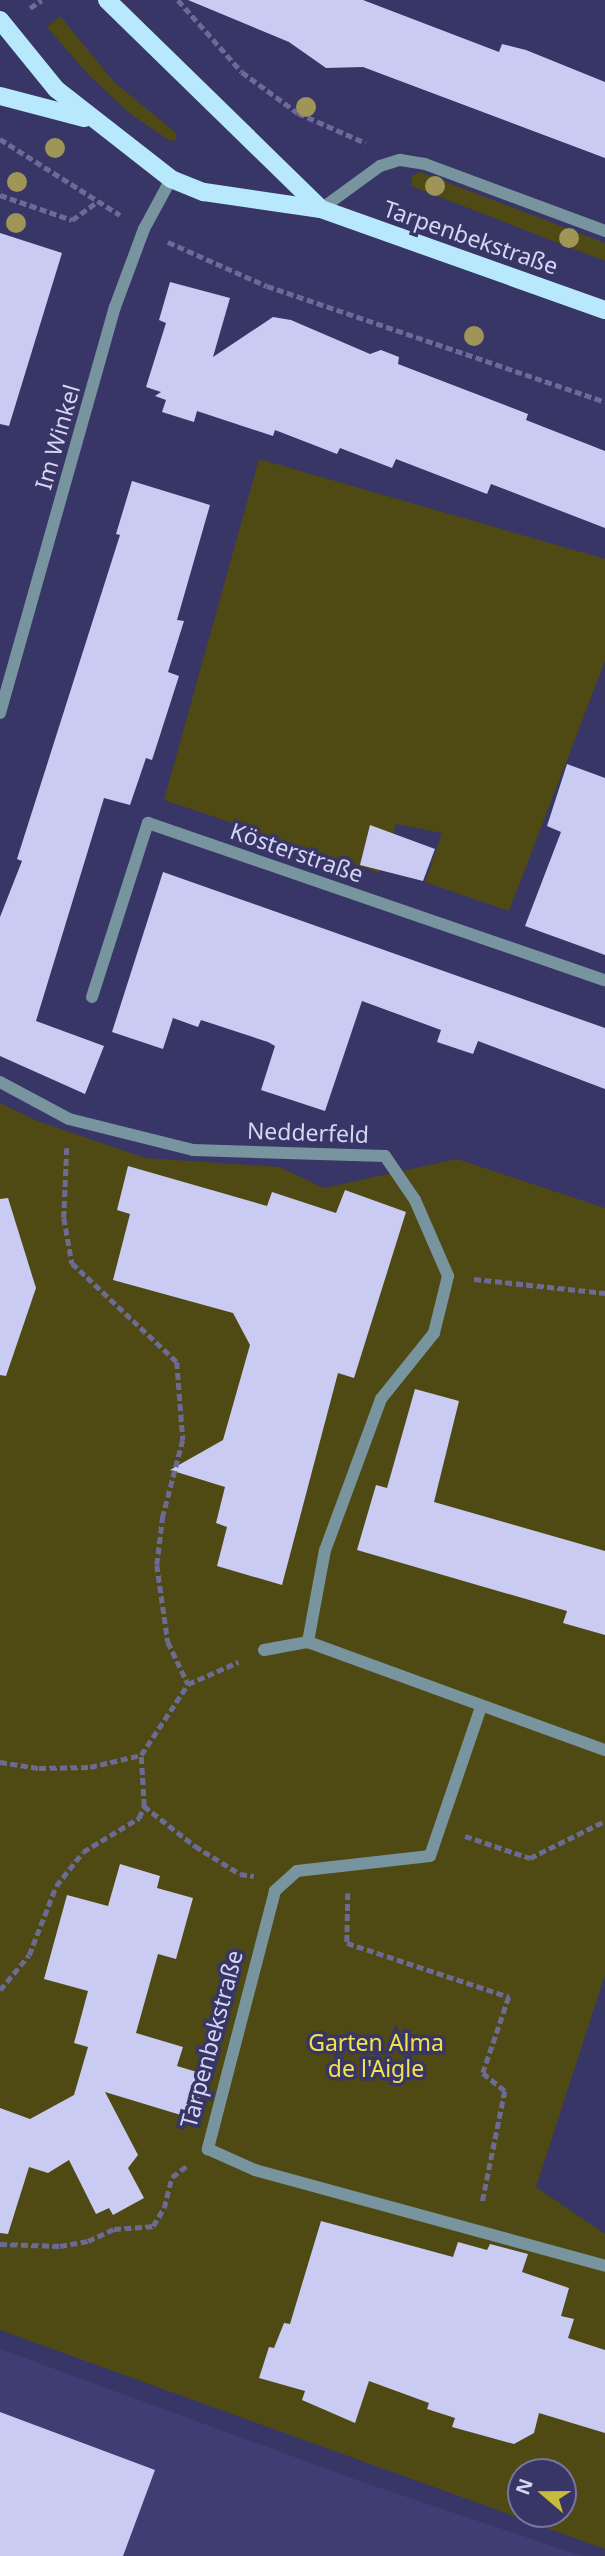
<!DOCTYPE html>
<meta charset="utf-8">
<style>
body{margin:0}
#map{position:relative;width:605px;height:2556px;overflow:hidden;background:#383666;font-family:"Noto Sans",sans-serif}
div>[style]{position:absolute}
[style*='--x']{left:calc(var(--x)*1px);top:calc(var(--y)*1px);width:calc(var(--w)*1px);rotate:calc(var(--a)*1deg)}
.built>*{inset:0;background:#403d74}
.green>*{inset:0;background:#4f4913}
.building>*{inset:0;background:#cacbf2}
.path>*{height:4.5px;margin-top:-2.25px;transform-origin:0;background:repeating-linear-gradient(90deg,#6b6b95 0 7px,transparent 0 10.5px)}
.minor>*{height:12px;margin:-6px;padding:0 6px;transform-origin:6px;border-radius:6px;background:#77949f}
.major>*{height:18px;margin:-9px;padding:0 9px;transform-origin:9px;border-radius:9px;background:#b8e8fb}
.trees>*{width:20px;height:20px;margin:-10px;border-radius:50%;background:#9e9557}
span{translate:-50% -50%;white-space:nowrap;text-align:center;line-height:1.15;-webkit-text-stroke:7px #383666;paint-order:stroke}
.street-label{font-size:23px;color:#d4d6f4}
.park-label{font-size:23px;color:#f2e34b}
.north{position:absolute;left:507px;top:2458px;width:70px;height:70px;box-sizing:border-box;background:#383666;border:2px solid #76769f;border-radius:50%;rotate:290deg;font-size:19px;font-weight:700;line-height:28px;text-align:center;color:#d4d6f4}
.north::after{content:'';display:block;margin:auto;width:24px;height:32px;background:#c7bb3b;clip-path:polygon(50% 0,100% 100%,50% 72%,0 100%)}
</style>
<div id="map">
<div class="built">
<i style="clip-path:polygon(0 2349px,365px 2483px,582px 2556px,0 2556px)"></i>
</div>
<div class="green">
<i style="clip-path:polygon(60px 16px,114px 82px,176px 133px,176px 140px,170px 141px,128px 112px,86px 72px,47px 27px)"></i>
<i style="clip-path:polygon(420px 172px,605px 243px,605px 261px,411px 186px,412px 176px)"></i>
<i style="clip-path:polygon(259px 459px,605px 559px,605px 661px,509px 911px,425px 882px,442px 833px,396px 824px,380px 873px,164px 800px)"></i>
<i style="clip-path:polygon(evenodd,0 1103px,35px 1120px,145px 1158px,279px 1167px,324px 1188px,457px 1159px,605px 1208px,605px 1975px,536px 2187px,605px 2234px,605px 2549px,0 2330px,0 1103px,521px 2472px,563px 2472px,563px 2514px,521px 2514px,521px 2472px)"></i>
</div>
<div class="building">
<i style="clip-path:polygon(188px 0,363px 0,499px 52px,502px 44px,526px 50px,605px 82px,605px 158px,363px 67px,326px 68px,289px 42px)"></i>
<i style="clip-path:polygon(0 233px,62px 253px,9px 426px,0 424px)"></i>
<i style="clip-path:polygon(170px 282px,230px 298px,213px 357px,273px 317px,291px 320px,370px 354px,381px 350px,399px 357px,398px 364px,528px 414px,526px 420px,605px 451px,605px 528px,491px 484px,487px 494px,396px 459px,392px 468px,340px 448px,337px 454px,275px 430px,273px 436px,197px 411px,194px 422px,162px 412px,166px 400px,155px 396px,161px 392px,146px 387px,166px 323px,159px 320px)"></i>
<i style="clip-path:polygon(132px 481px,210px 505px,177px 620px,184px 621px,168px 672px,179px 676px,152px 760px,146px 758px,130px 805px,104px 798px,36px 1021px,104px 1046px,85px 1094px,0 1056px,0 917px,22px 861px,17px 859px,120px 535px,116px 534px)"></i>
<i style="clip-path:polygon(567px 764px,605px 778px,605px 955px,525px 926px,561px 832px,547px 826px)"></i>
<i style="clip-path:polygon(370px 825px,435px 849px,423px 881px,360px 865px)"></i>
<i style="clip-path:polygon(163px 872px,605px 1028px,605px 1089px,478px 1041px,473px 1054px,437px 1042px,441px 1030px,362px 1001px,325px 1111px,261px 1090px,275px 1046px,268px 1042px,201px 1020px,198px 1027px,173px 1018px,163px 1049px,112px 1032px)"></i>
<i style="clip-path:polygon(128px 1166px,267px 1206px,272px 1192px,336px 1213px,345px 1190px,406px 1212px,354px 1378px,338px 1373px,282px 1585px,217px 1566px,227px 1527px,216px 1523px,225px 1487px,170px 1470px,223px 1440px,250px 1345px,233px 1313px,113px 1280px,130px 1214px,117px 1210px)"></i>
<i style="clip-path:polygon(8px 1198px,36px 1288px,6px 1376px,0 1375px,0 1199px)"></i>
<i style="clip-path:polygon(415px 1389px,459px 1401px,434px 1502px,605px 1551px,605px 1635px,563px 1623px,567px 1611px,357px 1550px,376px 1485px,387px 1488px)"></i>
<i style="clip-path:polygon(120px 1864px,160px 1876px,157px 1888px,193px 1898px,176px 1959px,158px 1954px,136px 2033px,183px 2047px,177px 2066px,207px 2075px,194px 2119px,105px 2092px,138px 2155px,128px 2168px,144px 2198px,113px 2215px,109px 2208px,96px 2214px,69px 2160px,48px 2173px,29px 2167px,8px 2234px,0 2233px,0 2108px,30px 2119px,74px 2095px,88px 2047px,74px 2043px,88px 1991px,44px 1979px,67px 1895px,108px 1906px)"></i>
<i style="clip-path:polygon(321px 2221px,453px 2257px,458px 2242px,487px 2250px,490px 2244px,528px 2254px,522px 2272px,569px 2288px,561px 2316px,574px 2319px,568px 2338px,605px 2350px,605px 2433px,539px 2413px,534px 2433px,514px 2444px,452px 2427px,455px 2418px,427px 2409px,429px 2403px,369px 2381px,355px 2423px,302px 2400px,305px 2391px,259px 2378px,269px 2347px,274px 2348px,284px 2323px,290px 2324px)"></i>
<i style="clip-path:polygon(0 2412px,155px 2470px,123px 2556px,0 2556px)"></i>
</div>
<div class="path">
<i style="--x:178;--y:0;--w:96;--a:48.4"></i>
<i style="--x:242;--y:72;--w:69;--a:36.2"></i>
<i style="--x:298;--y:113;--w:74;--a:23.8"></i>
<i style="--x:30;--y:8;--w:14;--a:-34"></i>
<i style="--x:0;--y:139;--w:142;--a:32.3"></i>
<i style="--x:0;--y:195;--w:76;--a:19.1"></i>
<i style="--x:72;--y:220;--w:31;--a:-36"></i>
<i style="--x:168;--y:242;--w:108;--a:24"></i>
<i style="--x:267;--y:286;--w:357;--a:18.9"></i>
<i style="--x:67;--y:1148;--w:70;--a:92.5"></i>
<i style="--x:64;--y:1218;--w:46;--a:79.9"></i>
<i style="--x:72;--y:1263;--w:144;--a:43.3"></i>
<i style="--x:177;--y:1362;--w:78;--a:85.6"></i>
<i style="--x:183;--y:1440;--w:79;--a:104.7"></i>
<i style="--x:163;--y:1516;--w:49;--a:97"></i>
<i style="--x:157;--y:1565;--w:78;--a:81.9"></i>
<i style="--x:168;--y:1642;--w:47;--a:64.5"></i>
<i style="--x:474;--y:1279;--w:132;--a:6.1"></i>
<i style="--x:0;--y:1762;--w:39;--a:9"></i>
<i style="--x:39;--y:1768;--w:51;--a:-1.1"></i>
<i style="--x:90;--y:1767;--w:52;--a:-13.2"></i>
<i style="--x:144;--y:1806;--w:65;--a:38.1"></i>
<i style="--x:195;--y:1846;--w:53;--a:31.9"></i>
<i style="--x:240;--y:1874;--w:14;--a:8"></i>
<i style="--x:465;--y:1836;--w:69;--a:18.7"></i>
<i style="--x:530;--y:1858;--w:84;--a:-26.3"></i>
<i style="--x:348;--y:1893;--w:50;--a:91.1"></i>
<i style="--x:347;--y:1943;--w:171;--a:18.4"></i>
<i style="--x:509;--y:1997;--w:80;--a:108.9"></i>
<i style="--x:483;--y:2073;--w:28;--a:39"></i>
<i style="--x:505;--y:2091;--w:115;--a:101.5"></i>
<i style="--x:0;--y:1990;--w:45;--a:-50.4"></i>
<i style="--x:29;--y:1955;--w:74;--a:-68.6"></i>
<i style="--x:56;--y:1886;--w:43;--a:-51.5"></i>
<i style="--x:83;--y:1852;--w:66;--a:-31.3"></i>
<i style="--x:139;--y:1818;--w:13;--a:-67"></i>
<i style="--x:144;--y:1806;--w:51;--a:-93.4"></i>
<i style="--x:141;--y:1755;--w:85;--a:-56.5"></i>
<i style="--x:188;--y:1684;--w:55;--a:-23.7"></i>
<i style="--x:0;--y:2244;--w:60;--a:1.9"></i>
<i style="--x:60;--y:2246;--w:28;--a:-10"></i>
<i style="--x:88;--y:2241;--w:29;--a:-25"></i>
<i style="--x:114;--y:2229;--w:39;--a:-4"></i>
<i style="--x:153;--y:2226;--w:21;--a:-59"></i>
<i style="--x:164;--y:2208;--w:32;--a:-76"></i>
<i style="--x:172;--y:2177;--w:20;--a:-37"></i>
</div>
<div class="minor">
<i style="--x:321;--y:209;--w:73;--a:-36.1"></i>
<i style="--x:380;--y:166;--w:21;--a:-17"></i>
<i style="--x:400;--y:160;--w:25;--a:9"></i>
<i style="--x:425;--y:164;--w:192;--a:20.4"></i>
<i style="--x:0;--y:713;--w:422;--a:-74.2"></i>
<i style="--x:115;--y:307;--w:83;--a:-69.6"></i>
<i style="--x:144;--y:229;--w:57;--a:-61.6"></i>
<i style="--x:92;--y:997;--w:183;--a:-72.2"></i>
<i style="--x:148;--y:823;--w:483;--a:19"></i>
<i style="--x:0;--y:1082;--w:78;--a:28.2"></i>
<i style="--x:69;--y:1119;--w:128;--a:14"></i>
<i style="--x:193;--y:1150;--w:192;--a:1.8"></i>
<i style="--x:385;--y:1156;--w:53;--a:55.7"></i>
<i style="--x:415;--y:1200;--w:83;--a:66.5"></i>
<i style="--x:448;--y:1276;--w:59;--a:103.8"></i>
<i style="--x:434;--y:1333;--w:85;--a:128.8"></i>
<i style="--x:381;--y:1399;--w:161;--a:110.3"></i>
<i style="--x:325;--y:1550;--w:94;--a:100.5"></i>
<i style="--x:308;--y:1642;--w:316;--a:20"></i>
<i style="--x:264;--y:1650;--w:45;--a:-10.3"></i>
<i style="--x:481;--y:1707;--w:157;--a:108.9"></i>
<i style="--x:430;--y:1856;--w:134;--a:173.6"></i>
<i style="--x:297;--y:1871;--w:30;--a:138"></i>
<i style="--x:275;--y:1891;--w:267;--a:104.6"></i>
<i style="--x:208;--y:2149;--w:51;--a:24.1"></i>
<i style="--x:255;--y:2170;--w:363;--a:15.3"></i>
</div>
<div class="major">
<i style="--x:107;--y:0;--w:299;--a:44.3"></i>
<i style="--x:0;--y:20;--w:89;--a:50.9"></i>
<i style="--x:56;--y:89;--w:146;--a:38"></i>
<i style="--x:171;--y:179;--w:35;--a:22"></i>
<i style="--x:204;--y:192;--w:118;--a:8.3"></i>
<i style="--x:321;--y:209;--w:301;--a:19.6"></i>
<i style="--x:0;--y:96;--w:87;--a:14.7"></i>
</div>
<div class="trees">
<i style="left:306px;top:107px"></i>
<i style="left:55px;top:148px"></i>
<i style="left:17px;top:182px"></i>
<i style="left:435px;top:186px"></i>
<i style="left:16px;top:223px"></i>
<i style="left:569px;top:238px"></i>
<i style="left:474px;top:336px"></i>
</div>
<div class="street-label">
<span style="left:471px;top:237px;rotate:19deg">Tarpenbekstraße</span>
<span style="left:57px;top:437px;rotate:-74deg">Im Winkel</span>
<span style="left:297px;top:852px;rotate:19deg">Kösterstraße</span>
<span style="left:308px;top:1132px;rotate:2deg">Nedderfeld</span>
<span style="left:211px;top:2039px;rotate:-75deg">Tarpenbekstraße</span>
</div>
<div class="park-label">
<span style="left:376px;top:2055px">Garten Alma<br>de l'Aigle</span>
</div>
<div class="north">N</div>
</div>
